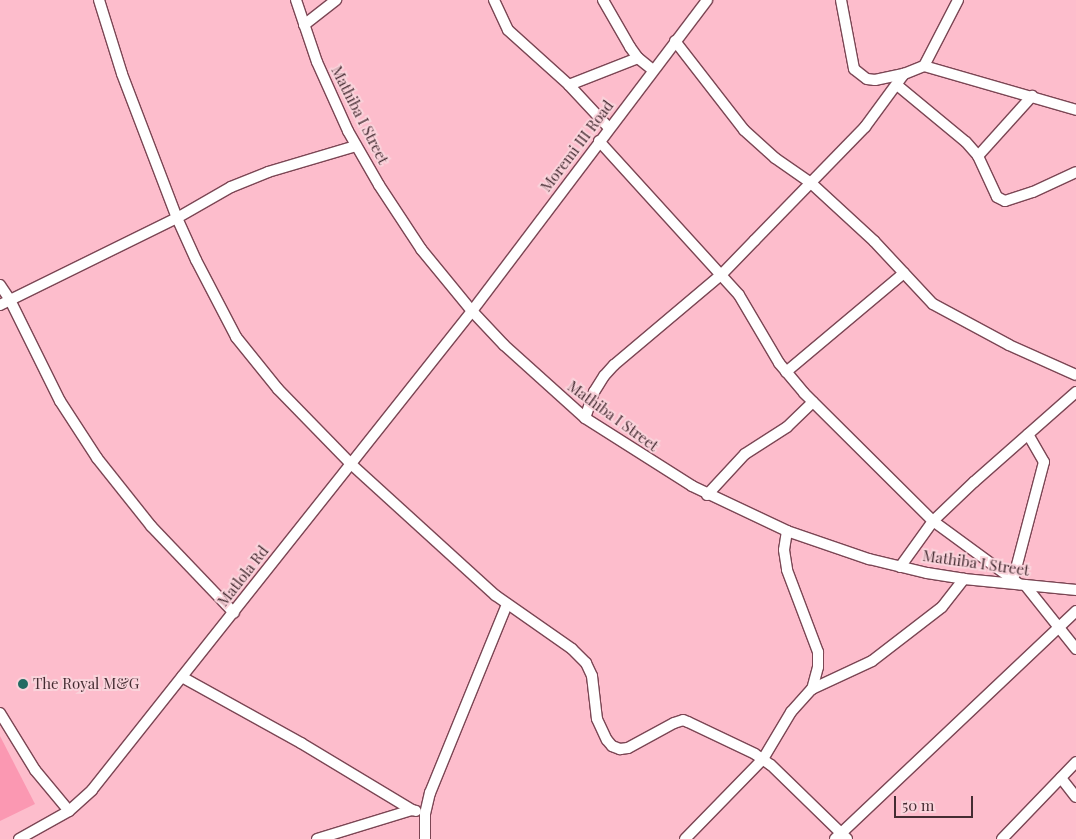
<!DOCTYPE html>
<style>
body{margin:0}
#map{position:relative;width:1076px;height:839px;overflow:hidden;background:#fdbdcc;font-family:"Playfair Display",serif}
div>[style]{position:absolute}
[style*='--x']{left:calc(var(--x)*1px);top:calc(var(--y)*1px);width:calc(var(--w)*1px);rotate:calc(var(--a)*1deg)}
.green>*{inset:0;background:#fb98b2}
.roads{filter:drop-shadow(1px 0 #7b4654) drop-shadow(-1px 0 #7b4654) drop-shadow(0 1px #7b4654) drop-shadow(0 -1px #7b4654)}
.minor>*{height:10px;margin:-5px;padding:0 5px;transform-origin:5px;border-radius:5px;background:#fff}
.dots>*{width:14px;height:14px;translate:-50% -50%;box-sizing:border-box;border:2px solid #fad3db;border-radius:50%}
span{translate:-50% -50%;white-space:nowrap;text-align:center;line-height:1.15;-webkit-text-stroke:4px #fad3db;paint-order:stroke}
.street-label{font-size:15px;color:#442c32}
.poi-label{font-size:15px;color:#442c32}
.left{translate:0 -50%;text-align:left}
.scale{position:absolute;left:894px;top:796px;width:79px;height:22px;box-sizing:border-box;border:2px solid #442c32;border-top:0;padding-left:6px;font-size:15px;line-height:18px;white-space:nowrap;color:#442c32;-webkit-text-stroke:4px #fad3db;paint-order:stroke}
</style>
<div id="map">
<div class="green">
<i style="clip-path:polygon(0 736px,35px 804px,0 821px)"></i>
</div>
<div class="roads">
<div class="minor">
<i style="--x:99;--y:0;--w:77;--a:72.7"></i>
<i style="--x:122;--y:74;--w:154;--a:69.1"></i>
<i style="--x:177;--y:218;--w:46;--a:65.7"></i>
<i style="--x:196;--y:260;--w:87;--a:62.5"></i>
<i style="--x:236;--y:337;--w:67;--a:51.1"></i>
<i style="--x:278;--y:389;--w:105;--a:45.8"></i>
<i style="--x:351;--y:464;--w:195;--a:42.3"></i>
<i style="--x:495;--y:595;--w:94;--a:35"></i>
<i style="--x:572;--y:649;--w:20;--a:45"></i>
<i style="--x:586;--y:663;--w:14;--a:65"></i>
<i style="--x:592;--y:676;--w:43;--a:83.4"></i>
<i style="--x:597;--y:719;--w:23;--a:65"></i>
<i style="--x:607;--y:740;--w:8;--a:50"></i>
<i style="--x:612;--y:746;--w:9;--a:21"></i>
<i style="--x:620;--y:749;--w:8;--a:-7"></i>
<i style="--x:628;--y:748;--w:52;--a:-28.5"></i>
<i style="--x:674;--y:723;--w:9;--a:-18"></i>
<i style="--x:683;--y:720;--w:5;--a:22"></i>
<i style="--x:688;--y:722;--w:74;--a:25.5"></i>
<i style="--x:755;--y:754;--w:19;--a:35"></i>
<i style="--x:771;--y:765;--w:106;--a:44.2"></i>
<i style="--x:296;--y:0;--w:65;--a:71.3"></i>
<i style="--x:317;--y:62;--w:76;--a:65.8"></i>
<i style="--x:348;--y:131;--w:62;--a:60.1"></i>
<i style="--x:379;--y:185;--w:77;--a:56.7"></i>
<i style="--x:421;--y:249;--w:80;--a:50.6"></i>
<i style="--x:472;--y:311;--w:47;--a:46.7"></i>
<i style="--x:504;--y:345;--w:109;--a:42"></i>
<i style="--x:585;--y:418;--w:127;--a:32.4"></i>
<i style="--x:692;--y:486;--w:105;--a:25.3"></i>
<i style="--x:787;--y:531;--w:87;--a:18.9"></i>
<i style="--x:869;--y:559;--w:60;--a:13.6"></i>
<i style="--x:927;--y:573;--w:37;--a:9"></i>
<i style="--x:964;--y:579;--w:113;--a:5.6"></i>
<i style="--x:494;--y:0;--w:33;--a:65"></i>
<i style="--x:508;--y:30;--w:82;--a:42"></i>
<i style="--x:569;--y:85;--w:59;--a:47.1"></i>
<i style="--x:603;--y:0;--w:54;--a:60.1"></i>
<i style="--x:630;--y:47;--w:14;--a:54"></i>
<i style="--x:638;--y:58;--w:19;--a:39"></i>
<i style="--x:841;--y:0;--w:70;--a:79.3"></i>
<i style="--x:854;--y:69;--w:16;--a:38"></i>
<i style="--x:867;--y:79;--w:8;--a:7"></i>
<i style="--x:875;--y:80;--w:30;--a:-12"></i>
<i style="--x:904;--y:74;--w:22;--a:-22"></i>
<i style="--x:924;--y:66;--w:158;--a:16.1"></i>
<i style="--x:304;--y:25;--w:41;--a:-38"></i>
<i style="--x:675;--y:41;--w:113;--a:52.2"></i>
<i style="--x:744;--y:130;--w:42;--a:42.1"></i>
<i style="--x:775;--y:158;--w:44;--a:34.8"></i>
<i style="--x:811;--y:183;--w:86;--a:42.6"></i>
<i style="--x:874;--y:241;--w:86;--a:46.9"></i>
<i style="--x:933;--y:304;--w:86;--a:28.3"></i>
<i style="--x:1009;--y:345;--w:73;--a:24.1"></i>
<i style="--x:924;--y:66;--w:74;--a:-62.7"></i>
<i style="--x:569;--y:85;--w:74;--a:-21.4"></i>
<i style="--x:897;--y:85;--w:89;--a:39.6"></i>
<i style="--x:966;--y:142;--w:18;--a:49"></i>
<i style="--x:978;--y:156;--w:45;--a:65.1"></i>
<i style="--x:997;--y:197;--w:9;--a:27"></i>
<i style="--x:1005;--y:201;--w:29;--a:-18"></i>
<i style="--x:1033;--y:192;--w:47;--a:-24.9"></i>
<i style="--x:599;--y:141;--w:208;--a:47.7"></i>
<i style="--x:739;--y:295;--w:79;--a:59.5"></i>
<i style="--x:779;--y:363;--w:39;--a:50"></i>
<i style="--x:804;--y:393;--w:182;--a:44.8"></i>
<i style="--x:933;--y:521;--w:107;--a:36.2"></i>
<i style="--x:978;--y:156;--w:81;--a:-48"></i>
<i style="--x:0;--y:285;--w:18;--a:56"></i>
<i style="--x:10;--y:300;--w:113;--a:63.7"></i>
<i style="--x:60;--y:401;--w:68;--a:57"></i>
<i style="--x:97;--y:458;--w:87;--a:51.5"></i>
<i style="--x:151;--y:526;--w:120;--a:46.3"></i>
<i style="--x:0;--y:305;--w:197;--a:-26.2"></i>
<i style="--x:177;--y:218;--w:62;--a:-29.9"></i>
<i style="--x:231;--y:187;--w:40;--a:-22"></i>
<i style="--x:268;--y:172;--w:92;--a:-16.5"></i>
<i style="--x:786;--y:372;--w:154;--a:-40"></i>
<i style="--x:585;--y:418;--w:28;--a:-71"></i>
<i style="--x:594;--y:392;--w:19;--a:-58"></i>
<i style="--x:604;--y:376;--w:15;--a:-48"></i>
<i style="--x:614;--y:365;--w:141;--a:-40.1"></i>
<i style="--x:722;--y:274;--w:47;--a:-45.9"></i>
<i style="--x:755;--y:240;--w:158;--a:-45.8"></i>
<i style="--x:865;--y:127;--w:66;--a:-53.7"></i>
<i style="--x:707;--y:495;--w:56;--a:-47.2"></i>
<i style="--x:745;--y:454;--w:50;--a:-32.7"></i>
<i style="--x:787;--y:427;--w:36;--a:-44"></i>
<i style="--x:787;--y:531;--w:19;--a:99"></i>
<i style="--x:784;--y:550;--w:20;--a:81"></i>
<i style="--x:787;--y:570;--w:88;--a:69.3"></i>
<i style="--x:818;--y:652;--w:15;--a:90"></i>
<i style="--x:818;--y:667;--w:23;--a:105"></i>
<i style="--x:900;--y:567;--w:57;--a:-54.3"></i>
<i style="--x:933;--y:521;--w:57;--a:-43.6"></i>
<i style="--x:974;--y:482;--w:136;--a:-41.4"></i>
<i style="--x:1013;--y:580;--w:122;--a:-75.3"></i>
<i style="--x:1044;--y:462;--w:32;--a:-120"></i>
<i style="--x:1025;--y:585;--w:82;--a:51.4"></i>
<i style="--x:182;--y:677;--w:136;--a:29"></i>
<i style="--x:301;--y:743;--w:130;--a:31.1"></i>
<i style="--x:0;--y:713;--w:67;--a:58.4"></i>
<i style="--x:35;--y:770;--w:53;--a:50.3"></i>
<i style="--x:1061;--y:778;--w:24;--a:52"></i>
<i style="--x:19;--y:839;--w:57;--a:-29.2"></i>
<i style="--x:69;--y:811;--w:31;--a:-42"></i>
<i style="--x:92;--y:790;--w:611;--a:-51.57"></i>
<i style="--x:472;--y:311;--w:390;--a:-52.9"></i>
<i style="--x:317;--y:839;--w:99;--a:-17"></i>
<i style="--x:412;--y:810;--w:4;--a:14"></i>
<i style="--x:425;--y:839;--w:25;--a:-90"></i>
<i style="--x:425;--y:814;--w:22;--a:-77"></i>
<i style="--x:430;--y:793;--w:204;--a:-67.8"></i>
<i style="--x:685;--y:839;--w:112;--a:-45.7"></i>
<i style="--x:763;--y:759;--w:55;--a:-59.2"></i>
<i style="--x:791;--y:712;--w:31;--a:-48"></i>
<i style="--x:812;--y:689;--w:66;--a:-25"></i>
<i style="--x:872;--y:661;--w:88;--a:-37.6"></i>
<i style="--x:942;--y:607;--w:36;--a:-52"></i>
<i style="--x:835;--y:839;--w:332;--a:-43.4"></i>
<i style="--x:1002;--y:839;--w:107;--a:-46.1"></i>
</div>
</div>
<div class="dots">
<i style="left:23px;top:684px;background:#226b62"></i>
</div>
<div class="street-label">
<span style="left:360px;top:115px;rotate:63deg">Mathiba I Street</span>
<span style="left:577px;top:146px;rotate:-53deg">Moremi III Road</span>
<span style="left:613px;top:416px;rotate:36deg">Mathiba I Street</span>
<span style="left:976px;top:563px;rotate:8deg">Mathiba I Street</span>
<span style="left:243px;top:576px;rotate:-52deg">Matlola Rd</span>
</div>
<div class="poi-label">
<span class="left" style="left:33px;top:684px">The Royal M&amp;G</span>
</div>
<div class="scale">50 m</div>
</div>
